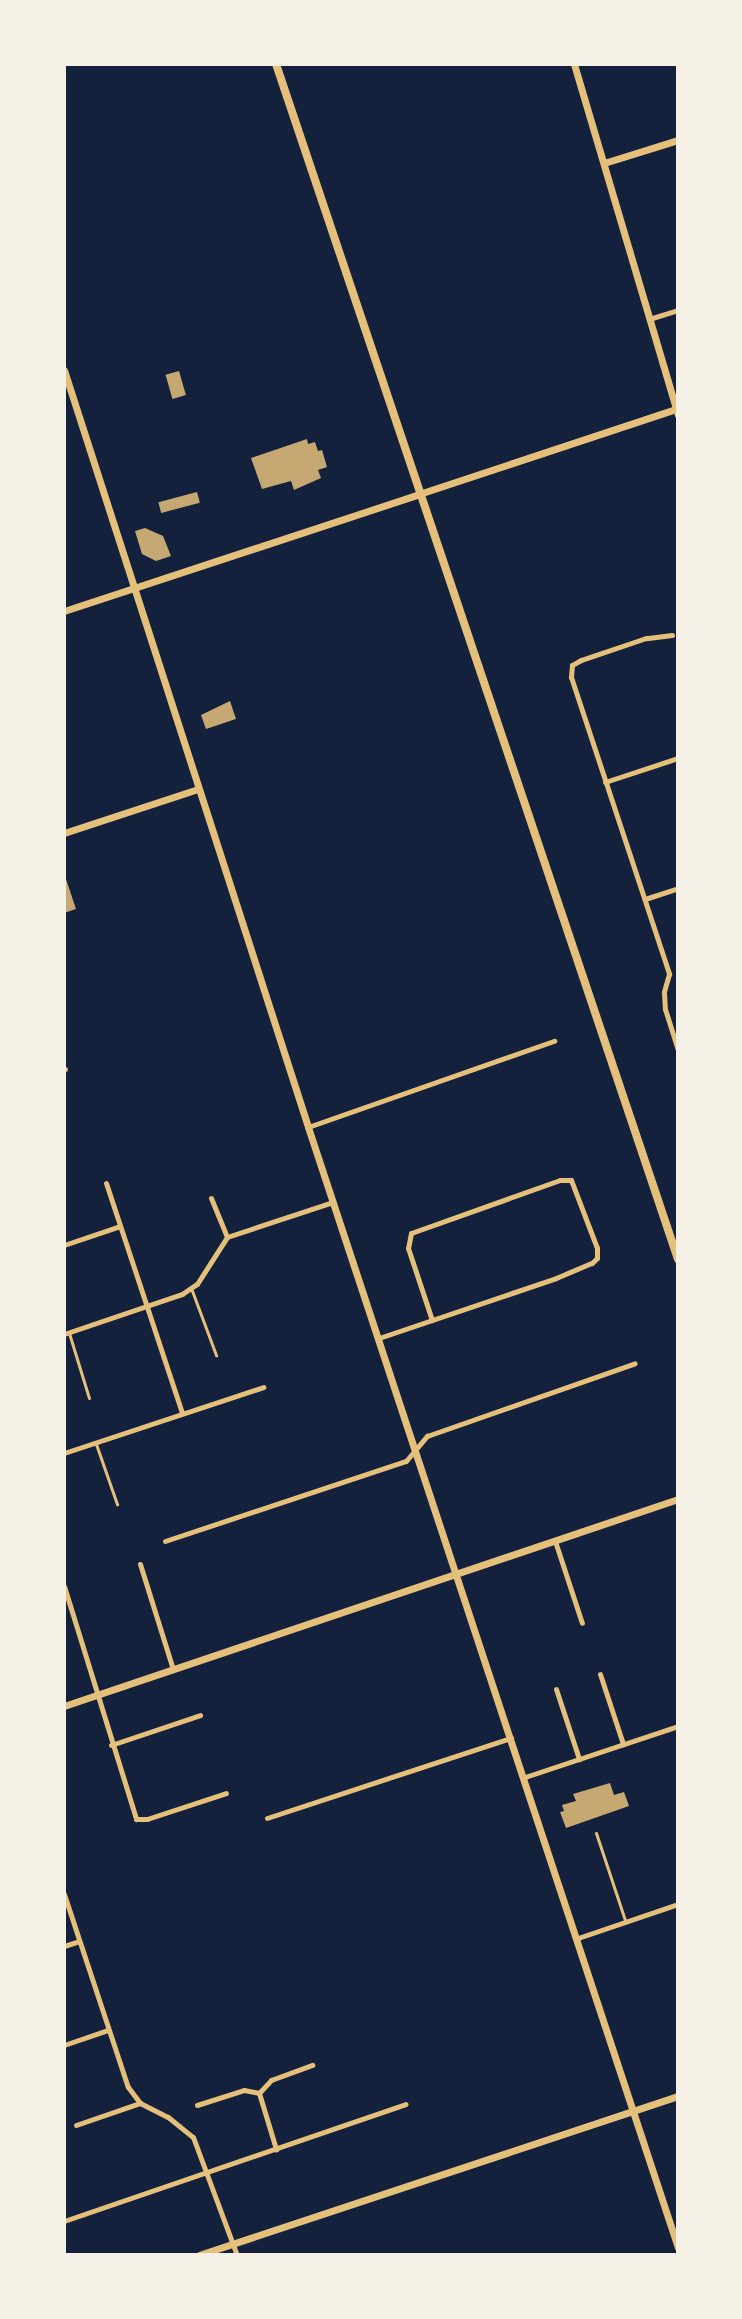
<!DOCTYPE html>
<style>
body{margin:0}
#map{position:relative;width:742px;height:2319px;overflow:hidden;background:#14213d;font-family:"Nunito Sans",sans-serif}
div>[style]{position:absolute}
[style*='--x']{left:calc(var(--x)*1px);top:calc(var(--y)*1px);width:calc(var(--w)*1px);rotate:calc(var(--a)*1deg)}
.building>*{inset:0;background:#c6a872;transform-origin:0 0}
.service>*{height:3px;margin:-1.5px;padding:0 1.5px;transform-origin:1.5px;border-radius:1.5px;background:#e5c07b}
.minor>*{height:5px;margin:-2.5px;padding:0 2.5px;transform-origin:2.5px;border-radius:2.5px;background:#e5c07b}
.tertiary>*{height:7px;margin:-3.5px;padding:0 3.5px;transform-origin:3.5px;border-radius:3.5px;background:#e5c07b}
.secondary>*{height:7px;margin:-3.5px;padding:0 3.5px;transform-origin:3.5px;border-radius:3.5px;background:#e5c07b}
.primary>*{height:8px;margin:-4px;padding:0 4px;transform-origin:4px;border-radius:4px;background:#e5c07b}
span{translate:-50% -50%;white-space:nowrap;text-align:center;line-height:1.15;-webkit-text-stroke:8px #f6f1e7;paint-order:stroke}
.frame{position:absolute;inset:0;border:66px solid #f6f1e7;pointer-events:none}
</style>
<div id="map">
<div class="building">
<i style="left:179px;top:371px;width:25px;height:14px;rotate:74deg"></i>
<i style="clip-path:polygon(307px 439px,308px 444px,315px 442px,318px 451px,322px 450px,327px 467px,318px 470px,321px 478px,294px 490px,291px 481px,262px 489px,251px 458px)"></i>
<i style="left:197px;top:492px;width:11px;height:40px;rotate:75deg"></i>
<i style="clip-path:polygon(145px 528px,163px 536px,171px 556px,156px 561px,142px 554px,135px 531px)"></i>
<i style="clip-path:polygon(230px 701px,236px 719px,206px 729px,201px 715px)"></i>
<i style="clip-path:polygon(64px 873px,76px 909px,64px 913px)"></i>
<i style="clip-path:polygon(610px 1783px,614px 1795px,624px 1792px,629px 1806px,566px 1828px,560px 1812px,564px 1811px,562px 1805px,576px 1801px,573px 1794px)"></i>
</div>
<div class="service">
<i style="--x:191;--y:1288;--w:72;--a:69.5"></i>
<i style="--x:69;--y:1333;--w:68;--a:72.9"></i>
<i style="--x:96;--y:1444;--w:64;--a:70.7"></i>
<i style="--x:596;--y:1833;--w:92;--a:71.6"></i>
</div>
<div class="minor">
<i style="--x:649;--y:319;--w:30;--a:-17"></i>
<i style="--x:672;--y:635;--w:26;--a:173"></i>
<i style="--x:646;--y:638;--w:69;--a:161.3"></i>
<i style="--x:581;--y:660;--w:10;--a:151"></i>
<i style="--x:572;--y:665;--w:12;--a:95"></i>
<i style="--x:571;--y:677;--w:313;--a:71.7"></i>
<i style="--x:669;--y:974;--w:19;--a:106"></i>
<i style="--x:664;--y:992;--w:17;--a:87"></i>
<i style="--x:665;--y:1009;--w:43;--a:72.4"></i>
<i style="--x:605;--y:782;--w:77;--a:-18.2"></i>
<i style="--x:645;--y:899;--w:35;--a:-18"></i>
<i style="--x:64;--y:1069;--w:1;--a:0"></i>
<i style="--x:308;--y:1127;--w:261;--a:-19.3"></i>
<i style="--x:106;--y:1183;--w:242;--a:71.7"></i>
<i style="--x:211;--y:1198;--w:42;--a:67.7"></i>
<i style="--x:64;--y:1245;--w:59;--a:-18.7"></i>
<i style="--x:64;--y:1334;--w:125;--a:-18.7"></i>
<i style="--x:182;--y:1294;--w:18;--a:-34"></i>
<i style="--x:197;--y:1284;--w:56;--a:-57.4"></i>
<i style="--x:227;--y:1237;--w:112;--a:-18.3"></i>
<i style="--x:379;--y:1338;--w:187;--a:-18.7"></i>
<i style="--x:556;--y:1278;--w:39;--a:-23"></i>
<i style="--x:592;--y:1263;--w:7;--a:-45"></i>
<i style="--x:597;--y:1258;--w:10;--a:-90"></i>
<i style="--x:597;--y:1248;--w:73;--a:-110.9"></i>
<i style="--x:571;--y:1180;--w:11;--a:180"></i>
<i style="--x:560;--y:1180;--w:158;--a:160.4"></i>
<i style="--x:411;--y:1233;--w:15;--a:101"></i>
<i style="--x:408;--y:1248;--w:76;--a:71.6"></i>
<i style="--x:64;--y:1453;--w:210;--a:-18.3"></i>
<i style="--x:165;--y:1541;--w:254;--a:-18.4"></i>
<i style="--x:406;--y:1461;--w:33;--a:-50"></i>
<i style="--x:427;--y:1436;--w:220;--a:-19.3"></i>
<i style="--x:555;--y:1541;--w:86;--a:71.8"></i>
<i style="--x:140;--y:1564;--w:110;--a:72.6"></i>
<i style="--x:64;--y:1586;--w:244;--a:72.8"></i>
<i style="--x:136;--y:1819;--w:11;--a:0"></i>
<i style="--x:147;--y:1819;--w:83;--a:-18.2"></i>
<i style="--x:600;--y:1674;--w:74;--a:71.8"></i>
<i style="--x:556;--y:1689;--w:74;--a:71.8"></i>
<i style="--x:111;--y:1745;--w:94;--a:-18.6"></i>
<i style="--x:525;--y:1777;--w:161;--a:-18.4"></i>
<i style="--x:267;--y:1818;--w:257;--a:-18.2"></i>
<i style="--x:64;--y:1894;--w:203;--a:71.7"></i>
<i style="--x:128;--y:2087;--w:20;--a:53"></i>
<i style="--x:140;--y:2103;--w:31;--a:27"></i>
<i style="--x:168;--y:2117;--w:32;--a:39"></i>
<i style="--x:193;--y:2137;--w:126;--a:69.6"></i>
<i style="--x:578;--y:1938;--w:106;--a:-18.8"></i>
<i style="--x:64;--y:1946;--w:16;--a:-18"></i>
<i style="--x:64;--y:2045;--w:46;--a:-18.8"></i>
<i style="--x:259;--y:2093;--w:59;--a:73.1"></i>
<i style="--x:197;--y:2105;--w:49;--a:-17.7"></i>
<i style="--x:244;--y:2090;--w:15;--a:11"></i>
<i style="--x:259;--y:2093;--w:18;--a:-47"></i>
<i style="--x:271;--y:2080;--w:44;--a:-20.1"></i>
<i style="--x:76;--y:2125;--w:68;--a:-19"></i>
<i style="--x:64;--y:2221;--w:361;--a:-18.9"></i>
</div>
<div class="tertiary">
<i style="--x:574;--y:64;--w:366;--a:73.5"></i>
<i style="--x:604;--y:163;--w:77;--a:-17.3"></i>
<i style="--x:64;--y:370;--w:795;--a:72.13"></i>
<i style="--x:308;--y:1127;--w:1180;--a:71.73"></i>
<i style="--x:419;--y:494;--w:271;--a:-18.3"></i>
<i style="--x:64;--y:833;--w:141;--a:-18.2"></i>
<i style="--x:64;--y:1706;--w:648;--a:-18.63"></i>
<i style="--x:199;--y:2255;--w:505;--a:-18.36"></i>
</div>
<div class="secondary">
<i style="--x:64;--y:611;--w:374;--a:-18.2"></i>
</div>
<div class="primary">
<i style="--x:276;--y:64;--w:1261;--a:71.41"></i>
</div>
<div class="frame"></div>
</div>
